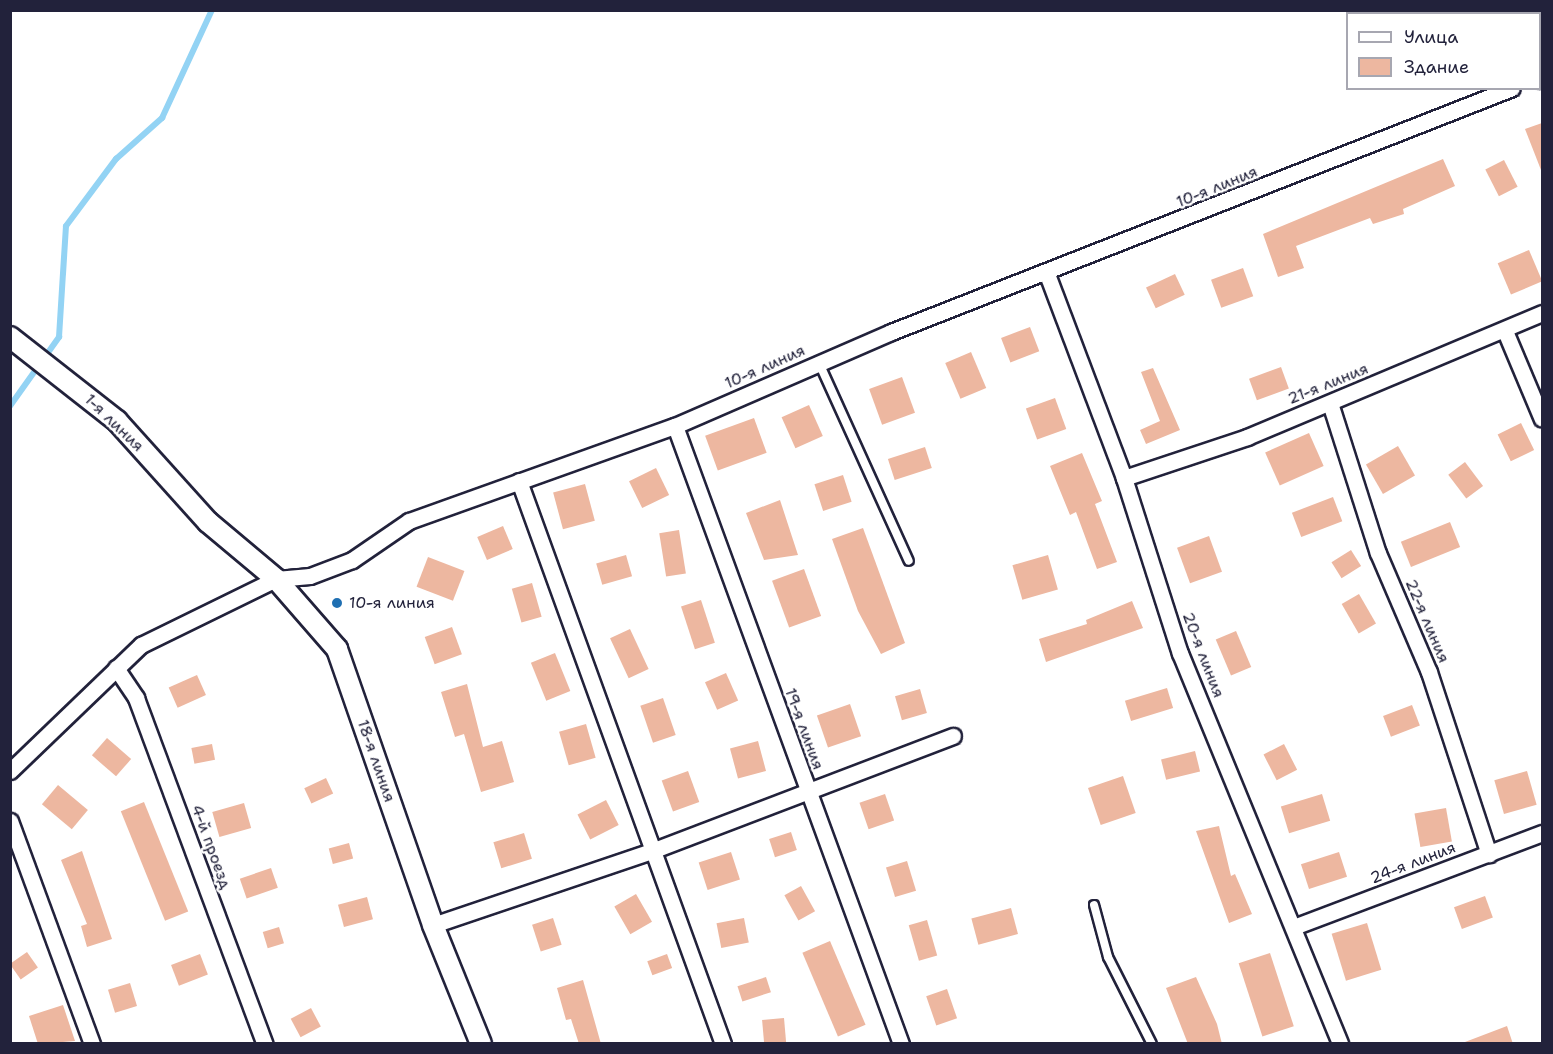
<!DOCTYPE html>
<meta charset="utf-8">
<style>
body{margin:0}
#map{position:relative;width:1553px;height:1054px;overflow:hidden;background:#fff;font-family:"Shantell Sans",sans-serif}
div>[style]{position:absolute}
[style*='--x']{left:calc(var(--x)*1px);top:calc(var(--y)*1px);width:calc(var(--w)*1px);rotate:calc(var(--a)*1deg)}
.stream>*{height:6px;margin:-3px;padding:0 3px;transform-origin:3px;border-radius:3px;background:#93d3f4}
.building>*{inset:0;background:#edb7a0;transform-origin:0 0}
.roads{filter:drop-shadow(2px 0 #22223b) drop-shadow(-2px 0 #22223b) drop-shadow(0 2px #22223b) drop-shadow(0 -2px #22223b)}
.service>*{height:8px;margin:-4px;padding:0 4px;transform-origin:4px;border-radius:4px;background:#fff}
.minor>*{height:15px;margin:-7.5px;padding:0 7.5px;transform-origin:7.5px;border-radius:7.5px;background:#fff}
.tertiary>*{height:20px;margin:-10px;padding:0 10px;transform-origin:10px;border-radius:10px;background:#fff}
.dots>*{width:16px;height:16px;translate:-50% -50%;box-sizing:border-box;border:3px solid #fff;border-radius:50%}
span{translate:-50% -50%;white-space:nowrap;text-align:center;line-height:1.15;-webkit-text-stroke:5px #fff;paint-order:stroke}
.street-label{font-size:16px;color:#22223b}
.poi-label{font-size:16px;color:#22223b}
.left{translate:0 -50%;text-align:left}
.frame{position:absolute;inset:0;border:12px solid #22223b;pointer-events:none}
.legend{position:absolute;left:1346px;top:12px;width:195px;height:78px;box-sizing:border-box;background:#fff;border:2px solid #a7a7b1;margin:0;padding:8px 10px;list-style:none;font-size:18px;color:#22223b}
.legend li{display:flex;align-items:center;gap:12px;height:30px}
.legend b{width:30px;border:2px solid #a7a7b1}
</style>
<div id="map">
<div class="stream">
<i style="--x:10;--y:406;--w:85;--a:-54.6"></i>
<i style="--x:59;--y:337;--w:111;--a:-86.4"></i>
<i style="--x:66;--y:226;--w:84;--a:-53.3"></i>
<i style="--x:116;--y:159;--w:62;--a:-41.7"></i>
<i style="--x:162;--y:118;--w:119;--a:-65.2"></i>
</div>
<div class="building">
<i style="clip-path:polygon(1542px 123px,1542px 170px,1541px 170px,1525px 129px)"></i>
<i style="clip-path:polygon(1443px 159px,1455px 186px,1403px 209px,1404px 214px,1373px 224px,1370px 218px,1296px 246px,1304px 268px,1278px 277px,1263px 234px)"></i>
<i style="left:1504px;top:160px;width:30px;height:21px;rotate:63deg"></i>
<i style="left:1529px;top:250px;width:34px;height:34px;rotate:67deg"></i>
<i style="left:1243px;top:268px;width:30px;height:34px;rotate:70deg"></i>
<i style="left:1175px;top:274px;width:23px;height:32px;rotate:65deg"></i>
<i style="left:1030px;top:327px;width:26px;height:31px;rotate:69deg"></i>
<i style="left:971px;top:352px;width:39px;height:28px;rotate:67deg"></i>
<i style="left:1281px;top:367px;width:23px;height:34px;rotate:70deg"></i>
<i style="clip-path:polygon(1153px 368px,1180px 430px,1146px 444px,1140px 430px,1160px 421px,1141px 372px)"></i>
<i style="left:902px;top:377px;width:38px;height:35px;rotate:70deg"></i>
<i style="left:1055px;top:398px;width:33px;height:31px;rotate:70deg"></i>
<i style="left:809px;top:405px;width:34px;height:30px;rotate:66deg"></i>
<i style="left:754px;top:418px;width:37px;height:52px;rotate:70deg"></i>
<i style="left:1521px;top:423px;width:30px;height:26px;rotate:64deg"></i>
<i style="left:1309px;top:433px;width:36px;height:48px;rotate:66deg"></i>
<i style="left:1398px;top:446px;width:34px;height:37px;rotate:60deg"></i>
<i style="left:925px;top:447px;width:22px;height:39px;rotate:72deg"></i>
<i style="clip-path:polygon(1082px 453px,1102px 501px,1095px 504px,1117px 562px,1097px 569px,1076px 512px,1070px 515px,1050px 466px)"></i>
<i style="left:1465px;top:462px;width:30px;height:21px;rotate:53deg"></i>
<i style="left:656px;top:468px;width:30px;height:30px;rotate:64deg"></i>
<i style="left:843px;top:475px;width:28px;height:30px;rotate:72deg"></i>
<i style="left:585px;top:484px;width:38px;height:33px;rotate:75deg"></i>
<i style="left:1333px;top:497px;width:26px;height:44px;rotate:69deg"></i>
<i style="clip-path:polygon(780px 500px,798px 555px,764px 560px,746px 513px)"></i>
<i style="left:1450px;top:522px;width:27px;height:53px;rotate:68deg"></i>
<i style="left:503px;top:526px;width:25px;height:28px;rotate:67deg"></i>
<i style="clip-path:polygon(863px 528px,905px 643px,881px 654px,858px 611px,832px 539px)"></i>
<i style="left:679px;top:530px;width:44px;height:20px;rotate:81deg"></i>
<i style="left:1209px;top:536px;width:38px;height:34px;rotate:70deg"></i>
<i style="left:1351px;top:550px;width:19px;height:23px;rotate:58deg"></i>
<i style="left:626px;top:555px;width:22px;height:31px;rotate:74deg"></i>
<i style="left:1048px;top:555px;width:36px;height:37px;rotate:74deg"></i>
<i style="left:428px;top:557px;width:39px;height:32px;rotate:21deg"></i>
<i style="left:804px;top:569px;width:50px;height:34px;rotate:70deg"></i>
<i style="left:532px;top:583px;width:35px;height:21px;rotate:74deg"></i>
<i style="left:1359px;top:594px;width:34px;height:20px;rotate:60deg"></i>
<i style="left:701px;top:600px;width:45px;height:21px;rotate:72deg"></i>
<i style="clip-path:polygon(1132px 601px,1143px 628px,1046px 662px,1039px 639px,1087px 624px,1086px 620px)"></i>
<i style="left:452px;top:627px;width:29px;height:29px;rotate:70deg"></i>
<i style="left:630px;top:629px;width:44px;height:22px;rotate:65deg"></i>
<i style="left:1236px;top:631px;width:39px;height:22px;rotate:67deg"></i>
<i style="left:555px;top:653px;width:41px;height:26px;rotate:68deg"></i>
<i style="left:726px;top:673px;width:30px;height:23px;rotate:66deg"></i>
<i style="left:197px;top:675px;width:22px;height:31px;rotate:66deg"></i>
<i style="clip-path:polygon(467px 684px,483px 747px,502px 741px,514px 782px,481px 792px,464px 734px,455px 737px,441px 692px)"></i>
<i style="left:1167px;top:688px;width:21px;height:44px;rotate:73deg"></i>
<i style="left:920px;top:689px;width:25px;height:26px;rotate:74deg"></i>
<i style="left:663px;top:698px;width:39px;height:24px;rotate:71deg"></i>
<i style="left:850px;top:704px;width:34px;height:35px;rotate:71deg"></i>
<i style="left:1412px;top:705px;width:22px;height:31px;rotate:69deg"></i>
<i style="left:586px;top:724px;width:35px;height:28px;rotate:74deg"></i>
<i style="left:107px;top:738px;width:32px;height:23px;rotate:41deg"></i>
<i style="left:758px;top:741px;width:31px;height:29px;rotate:75deg"></i>
<i style="left:212px;top:744px;width:16px;height:21px;rotate:79deg"></i>
<i style="left:1284px;top:744px;width:29px;height:23px;rotate:63deg"></i>
<i style="left:1195px;top:751px;width:21px;height:35px;rotate:76deg"></i>
<i style="left:688px;top:771px;width:33px;height:28px;rotate:70deg"></i>
<i style="left:1527px;top:771px;width:35px;height:34px;rotate:74deg"></i>
<i style="left:1123px;top:776px;width:39px;height:37px;rotate:71deg"></i>
<i style="left:326px;top:778px;width:17px;height:24px;rotate:65deg"></i>
<i style="left:58px;top:785px;width:39px;height:25px;rotate:40deg"></i>
<i style="left:885px;top:794px;width:28px;height:27px;rotate:71deg"></i>
<i style="left:1322px;top:794px;width:28px;height:43px;rotate:73deg"></i>
<i style="left:606px;top:800px;width:28px;height:32px;rotate:63deg"></i>
<i style="left:144px;top:802px;width:118px;height:25px;rotate:68deg"></i>
<i style="left:244px;top:803px;width:26px;height:33px;rotate:74deg"></i>
<i style="left:1446px;top:808px;width:34px;height:32px;rotate:80deg"></i>
<i style="clip-path:polygon(1219px 826px,1231px 876px,1235px 874px,1252px 914px,1229px 923px,1196px 831px)"></i>
<i style="left:791px;top:832px;width:19px;height:23px;rotate:72deg"></i>
<i style="left:524px;top:833px;width:27px;height:32px;rotate:73deg"></i>
<i style="left:349px;top:843px;width:16px;height:21px;rotate:75deg"></i>
<i style="clip-path:polygon(82px 851px,112px 939px,87px 947px,81px 926px,87px 924px,61px 860px)"></i>
<i style="left:731px;top:852px;width:29px;height:34px;rotate:72deg"></i>
<i style="left:1339px;top:852px;width:26px;height:40px;rotate:72deg"></i>
<i style="left:907px;top:861px;width:31px;height:22px;rotate:73deg"></i>
<i style="left:271px;top:868px;width:21px;height:33px;rotate:71deg"></i>
<i style="left:801px;top:886px;width:29px;height:19px;rotate:61deg"></i>
<i style="left:636px;top:894px;width:32px;height:25px;rotate:60deg"></i>
<i style="left:1485px;top:896px;width:23px;height:33px;rotate:70deg"></i>
<i style="left:367px;top:897px;width:23px;height:30px;rotate:75deg"></i>
<i style="left:1011px;top:908px;width:27px;height:41px;rotate:75deg"></i>
<i style="left:553px;top:918px;width:28px;height:22px;rotate:72deg"></i>
<i style="left:744px;top:918px;width:25px;height:28px;rotate:79deg"></i>
<i style="left:927px;top:920px;width:37px;height:19px;rotate:74deg"></i>
<i style="left:1367px;top:923px;width:49px;height:37px;rotate:73deg"></i>
<i style="left:279px;top:927px;width:17px;height:17px;rotate:73deg"></i>
<i style="left:830px;top:941px;width:91px;height:30px;rotate:67deg"></i>
<i style="left:27px;top:952px;width:19px;height:21px;rotate:55deg"></i>
<i style="left:1270px;top:953px;width:77px;height:33px;rotate:72deg"></i>
<i style="left:200px;top:954px;width:22px;height:31px;rotate:69deg"></i>
<i style="left:667px;top:954px;width:15px;height:21px;rotate:70deg"></i>
<i style="left:766px;top:977px;width:16px;height:30px;rotate:72deg"></i>
<i style="clip-path:polygon(1196px 977px,1217px 1024px,1222px 1044px,1188px 1044px,1166px 988px)"></i>
<i style="clip-path:polygon(583px 980px,601px 1044px,579px 1044px,571px 1019px,566px 1020px,557px 988px)"></i>
<i style="left:130px;top:983px;width:24px;height:23px;rotate:73deg"></i>
<i style="left:947px;top:989px;width:31px;height:22px;rotate:71deg"></i>
<i style="clip-path:polygon(63px 1005px,75px 1041px,38px 1044px,29px 1016px)"></i>
<i style="left:311px;top:1008px;width:21px;height:23px;rotate:62deg"></i>
<i style="left:784px;top:1018px;width:24px;height:22px;rotate:85deg"></i>
<i style="clip-path:polygon(1507px 1026px,1513px 1044px,1465px 1044px,1465px 1042px)"></i>
</div>
<div class="roads">
<div class="service">
<i style="--x:819;--y:363;--w:217;--a:65.6"></i>
<i style="--x:1094;--y:905;--w:54;--a:74.9"></i>
<i style="--x:1108;--y:957;--w:97;--a:63.2"></i>
</div>
<div class="minor">
<i style="--x:1540;--y:80;--w:2;--a:-27"></i>
<i style="--x:1047;--y:274;--w:218;--a:69.3"></i>
<i style="--x:1124;--y:478;--w:184;--a:72.3"></i>
<i style="--x:1180;--y:653;--w:422;--a:67.7"></i>
<i style="--x:1505;--y:331;--w:95;--a:67.2"></i>
<i style="--x:1330;--y:403;--w:157;--a:72.3"></i>
<i style="--x:1378;--y:553;--w:129;--a:66.8"></i>
<i style="--x:1429;--y:672;--w:192;--a:71.8"></i>
<i style="--x:675;--y:426;--w:658;--a:69.91"></i>
<i style="--x:1124;--y:478;--w:130;--a:-18.4"></i>
<i style="--x:1247;--y:437;--w:320;--a:-22.8"></i>
<i style="--x:519;--y:481;--w:599;--a:70.08"></i>
<i style="--x:116;--y:668;--w:36;--a:56"></i>
<i style="--x:136;--y:698;--w:369;--a:69.6"></i>
<i style="--x:10;--y:771;--w:182;--a:-43.9"></i>
<i style="--x:141;--y:645;--w:150;--a:-26.1"></i>
<i style="--x:276;--y:579;--w:34;--a:-5"></i>
<i style="--x:310;--y:576;--w:45;--a:-20.9"></i>
<i style="--x:352;--y:560;--w:69;--a:-34.4"></i>
<i style="--x:409;--y:521;--w:282;--a:-19.7"></i>
<i style="--x:675;--y:426;--w:236;--a:-23.5"></i>
<i style="--x:891;--y:332;--w:667;--a:-21.45"></i>
<i style="--x:10;--y:821;--w:238;--a:69.8"></i>
<i style="--x:433;--y:925;--w:233;--a:-18.7"></i>
<i style="--x:654;--y:850;--w:320;--a:-20.9"></i>
<i style="--x:1296;--y:926;--w:263;--a:-20.7"></i>
</div>
<div class="tertiary">
<i style="--x:10;--y:337;--w:136;--a:38.1"></i>
<i style="--x:117;--y:421;--w:136;--a:48"></i>
<i style="--x:208;--y:522;--w:89;--a:40"></i>
<i style="--x:276;--y:579;--w:93;--a:48.9"></i>
<i style="--x:337;--y:649;--w:292;--a:70.8"></i>
<i style="--x:433;--y:925;--w:128;--a:68"></i>
</div>
</div>
<div class="dots">
<i style="left:337px;top:603px;background:#1f6fb2"></i>
</div>
<div class="street-label">
<span style="left:1217px;top:187px;rotate:-22deg">10-я линия</span>
<span style="left:765px;top:367px;rotate:-24deg">10-я линия</span>
<span style="left:1328px;top:384px;rotate:-22deg">21-я линия</span>
<span style="left:114px;top:423px;rotate:44deg">1-я линия</span>
<span style="left:1427px;top:621px;rotate:67deg">22-я линия</span>
<span style="left:1203px;top:655px;rotate:69deg">20-я линия</span>
<span style="left:804px;top:729px;rotate:70deg">19-я линия</span>
<span style="left:376px;top:761px;rotate:71deg">18-я линия</span>
<span style="left:211px;top:847px;rotate:70deg">4-й проезд</span>
<span style="left:1413px;top:863px;rotate:-21deg">24-я линия</span>
</div>
<div class="poi-label">
<span class="left" style="left:349px;top:603px">10-я линия</span>
</div>
<div class="frame"></div>
<ul class="legend">
<li><b style="height:8px;background:#fff"></b>Улица</li>
<li><b style="height:16px;background:#edb7a0"></b>Здание</li>
</ul>
</div>
